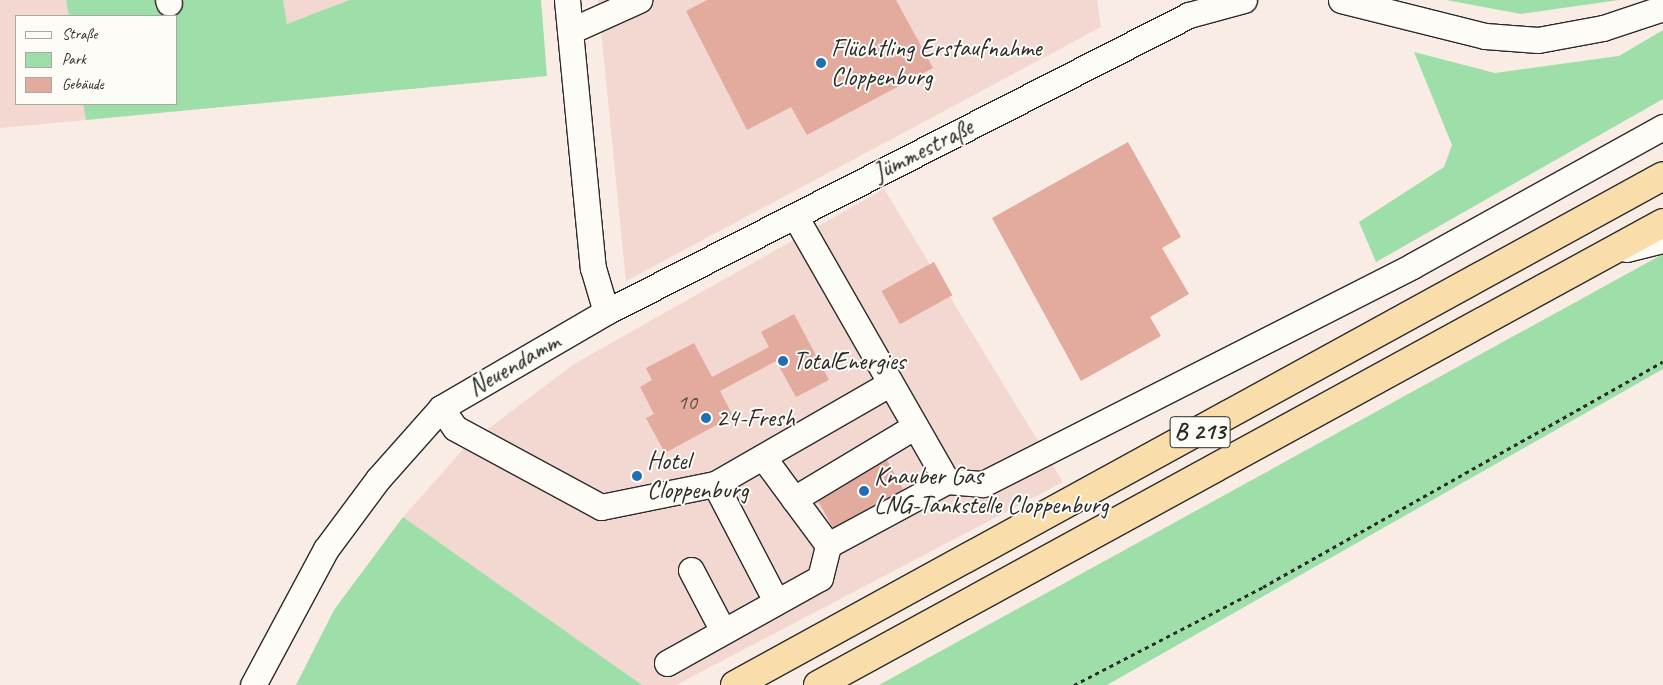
<!DOCTYPE html>
<meta charset="utf-8">
<style>
body{margin:0}
#map{position:relative;width:1663px;height:685px;overflow:hidden;background:#f8ece5;font-family:Caveat,sans-serif}
div>[style]{position:absolute}
[style*='--x']{left:calc(var(--x)*1px);top:calc(var(--y)*1px);width:calc(var(--w)*1px);rotate:calc(var(--a)*1deg)}
.built>*{inset:0;background:#f2d8d0}
.green>*{inset:0;background:#9edea8}
.building>*{inset:0;background:#e3aa9e;transform-origin:0 0}
.path>*{height:3px;margin-top:-1.5px;transform-origin:0;background:repeating-linear-gradient(90deg,#2b2b2b 0 4px,transparent 0 8px)}
.roads{filter:drop-shadow(1px 0 #2b2b2b) drop-shadow(-1px 0 #2b2b2b) drop-shadow(0 1px #2b2b2b) drop-shadow(0 -1px #2b2b2b)}
.minor>*{height:25px;margin:-12.5px;padding:0 12.5px;transform-origin:12.5px;border-radius:12.5px;background:#fdfcf7}
.highway>*{height:28px;margin:-14px;padding:0 14px;transform-origin:14px;border-radius:14px;background:#f9deab}
.dots>*{width:14px;height:14px;translate:-50% -50%;box-sizing:border-box;border:2px solid #fdfcf7;border-radius:50%}
span{translate:-50% -50%;white-space:nowrap;text-align:center;line-height:1.15;-webkit-text-stroke:4px #fdfcf7;paint-order:stroke}
.number-label{font-size:22px;color:#594b48}
.number-label span{-webkit-text-stroke-width:0}
.shield-label span{padding:1px 4px;background:#fdfcf7;border:1px solid;border-radius:4px;-webkit-text-stroke-width:0}
.shield-label{font-size:24px;color:#2b2b2b;font-weight:700}
.poi-label{font-size:25px;color:#2b2b2b}
.left{translate:0 -50%;text-align:left}
.street-label{font-size:25px;color:#2b2b2b}
.legend{position:absolute;left:15px;top:15px;width:162px;height:90px;box-sizing:border-box;background:#fdfcf7;border:1px solid #a9a8a5;margin:0;padding:6px 9px;list-style:none;font-size:15px;color:#2b2b2b}
.legend li{display:flex;align-items:center;gap:10px;height:25px}
.legend b{width:25px;border:1px solid #a9a8a5}
</style>
<div id="map">
<div class="built">
<i style="clip-path:polygon(0 0,66px 0,69px 16px,16px 16px,16px 104px,83px 104px,86px 120px,0 128px)"></i>
<i style="clip-path:polygon(283px 0,349px 0,287px 24px)"></i>
<i style="clip-path:polygon(598px 0,1097px 0,1101px 27px,626px 281px)"></i>
<i style="clip-path:polygon(884px 189px,1063px 482px,676px 685px,642px 685px,403px 517px,468px 444px,574px 364px)"></i>
</div>
<div class="green">
<i style="clip-path:polygon(66px 0,283px 0,287px 24px,349px 0,541px 0,547px 76px,86px 120px,83px 104px,176px 104px,176px 16px,69px 16px)"></i>
<i style="clip-path:polygon(1446px 0,1619px 0,1521px 14px)"></i>
<i style="clip-path:polygon(1663px 30px,1663px 99px,1376px 262px,1359px 222px,1444px 167px,1452px 145px,1414px 52px,1495px 73px,1619px 56px)"></i>
<i style="clip-path:polygon(1663px 254px,1663px 369px,1107px 685px,879px 685px)"></i>
<i style="clip-path:polygon(403px 517px,642px 685px,296px 685px,334px 610px)"></i>
</div>
<div class="building">
<i style="clip-path:polygon(707px 0,896px 0,933px 68px,807px 135px,791px 107px,747px 130px,686px 11px)"></i>
<i style="clip-path:polygon(1128px 142px,1181px 237px,1162px 248px,1189px 294px,1150px 317px,1161px 336px,1081px 381px,992px 218px)"></i>
<i style="left:934px;top:262px;width:38px;height:60px;rotate:61deg"></i>
<i style="clip-path:polygon(794px 314px,829px 380px,796px 397px,776px 361px,720px 391px,733px 416px,665px 453px,646px 418px,654px 414px,640px 387px,652px 380px,646px 368px,694px 343px,712px 377px,769px 347px,761px 332px)"></i>
<i style="left:878px;top:444px;width:71px;height:80px;rotate:61deg"></i>
</div>
<div class="path">
<i style="--x:1074;--y:685;--w:213;--a:-27.4"></i>
<i style="--x:1263;--y:587;--w:459;--a:-29.4"></i>
</div>
<div class="roads">
<div class="minor">
<i style="--x:168;--y:0;--w:3;--a:72"></i>
<i style="--x:567;--y:0;--w:269;--a:84.5"></i>
<i style="--x:593;--y:268;--w:46;--a:73.5"></i>
<i style="--x:1341;--y:0;--w:148;--a:14"></i>
<i style="--x:1485;--y:36;--w:53;--a:4.3"></i>
<i style="--x:1538;--y:40;--w:66;--a:-10.5"></i>
<i style="--x:1603;--y:28;--w:63;--a:-18.4"></i>
<i style="--x:570;--y:31;--w:76;--a:-24.2"></i>
<i style="--x:795;--y:216;--w:305;--a:60.2"></i>
<i style="--x:947;--y:481;--w:36;--a:5"></i>
<i style="--x:983;--y:484;--w:481;--a:-26.9"></i>
<i style="--x:1412;--y:266;--w:287;--a:-29"></i>
<i style="--x:1626;--y:249;--w:38;--a:-14"></i>
<i style="--x:441;--y:408;--w:24;--a:55"></i>
<i style="--x:455;--y:428;--w:166;--a:28.4"></i>
<i style="--x:601;--y:507;--w:116;--a:-11.4"></i>
<i style="--x:715;--y:484;--w:201;--a:-29.9"></i>
<i style="--x:763;--y:457;--w:52;--a:53.6"></i>
<i style="--x:794;--y:499;--w:140;--a:-31"></i>
<i style="--x:715;--y:484;--w:132;--a:62.5"></i>
<i style="--x:794;--y:499;--w:57;--a:53.5"></i>
<i style="--x:691;--y:570;--w:69;--a:62.3"></i>
<i style="--x:667;--y:663;--w:175;--a:-29.1"></i>
<i style="--x:820;--y:578;--w:34;--a:-76"></i>
<i style="--x:828;--y:545;--w:135;--a:-28.3"></i>
<i style="--x:253;--y:685;--w:154;--a:-61.8"></i>
<i style="--x:326;--y:549;--w:87;--a:-53.4"></i>
<i style="--x:378;--y:479;--w:95;--a:-48.4"></i>
<i style="--x:441;--y:408;--w:191;--a:-30.2"></i>
<i style="--x:606;--y:312;--w:654;--a:-27"></i>
<i style="--x:1189;--y:15;--w:57;--a:-15.3"></i>
</div>
<div class="highway">
<i style="--x:735;--y:685;--w:1058;--a:-28.74"></i>
<i style="--x:818;--y:685;--w:963;--a:-28.67"></i>
</div>
</div>
<div class="dots">
<i style="left:821px;top:63px;background:#1f6fb2"></i>
<i style="left:783px;top:361px;background:#1f6fb2"></i>
<i style="left:706px;top:418px;background:#1f6fb2"></i>
<i style="left:637px;top:476px;background:#1f6fb2"></i>
<i style="left:864px;top:491px;background:#1f6fb2"></i>
</div>
<div class="number-label">
<span style="left:687px;top:403px">10</span>
</div>
<div class="shield-label">
<span style="left:1200px;top:432px">B 213</span>
</div>
<div class="poi-label">
<span class="left" style="left:831px;top:63px">Flüchtling Erstaufnahme<br>Cloppenburg</span>
<span class="left" style="left:793px;top:361px">TotalEnergies</span>
<span class="left" style="left:716px;top:418px">24-Fresh</span>
<span class="left" style="left:647px;top:476px">Hotel<br>Cloppenburg</span>
<span class="left" style="left:874px;top:491px">Knauber Gas<br>LNG-Tankstelle Cloppenburg</span>
</div>
<div class="street-label">
<span style="left:923px;top:150px;rotate:-27deg">Jümmestraße</span>
<span style="left:514px;top:365px;rotate:-30deg">Neuendamm</span>
</div>
<ul class="legend">
<li><b style="height:6px;background:#fdfcf7"></b>Straße</li>
<li><b style="height:14px;background:#9edea8"></b>Park</li>
<li><b style="height:14px;background:#e3aa9e"></b>Gebäude</li>
</ul>
</div>
